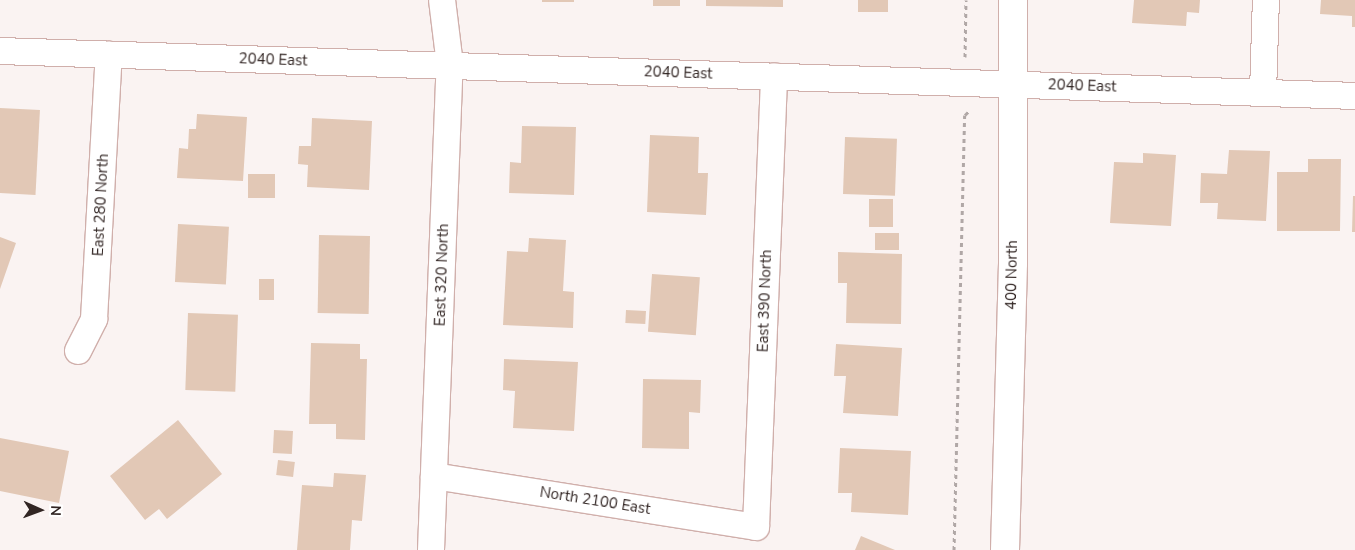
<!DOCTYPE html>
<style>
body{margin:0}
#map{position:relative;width:1355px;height:550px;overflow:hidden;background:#faf3f2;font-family:"Nunito Sans",sans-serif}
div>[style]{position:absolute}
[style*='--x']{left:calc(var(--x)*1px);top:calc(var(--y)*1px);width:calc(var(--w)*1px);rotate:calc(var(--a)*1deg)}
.building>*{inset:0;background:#e2c8b6;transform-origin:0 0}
.path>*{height:3px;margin-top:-1.5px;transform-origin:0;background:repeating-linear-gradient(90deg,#b0a7a6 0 4px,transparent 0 8px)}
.roads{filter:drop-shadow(1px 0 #d0afab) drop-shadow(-1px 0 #d0afab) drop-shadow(0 1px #d0afab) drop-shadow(0 -1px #d0afab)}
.street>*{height:26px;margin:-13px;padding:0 13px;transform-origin:13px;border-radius:13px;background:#fff}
.secondary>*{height:28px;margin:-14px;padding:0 14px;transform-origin:14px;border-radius:14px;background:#fff}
span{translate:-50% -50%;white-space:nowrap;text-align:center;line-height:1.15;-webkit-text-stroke:5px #fff;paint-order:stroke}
.street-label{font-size:15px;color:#312523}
.north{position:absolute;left:15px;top:485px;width:50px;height:50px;-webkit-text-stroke:4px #fff;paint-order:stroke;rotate:92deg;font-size:14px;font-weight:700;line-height:20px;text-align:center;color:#312523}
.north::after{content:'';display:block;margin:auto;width:18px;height:22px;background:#312523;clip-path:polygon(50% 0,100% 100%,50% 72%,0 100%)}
</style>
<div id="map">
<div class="building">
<i style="left:542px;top:0;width:32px;height:2px"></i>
<i style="left:653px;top:0;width:27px;height:6px"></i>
<i style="clip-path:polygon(706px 0,783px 0,783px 7px,706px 6px)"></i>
<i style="left:858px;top:0;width:30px;height:12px"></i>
<i style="clip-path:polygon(1134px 0,1200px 0,1199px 13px,1187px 12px,1186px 26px,1132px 23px)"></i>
<i style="clip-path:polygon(1321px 0,1355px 0,1355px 27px,1352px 27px,1352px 16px,1320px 14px)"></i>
<i style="left:0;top:108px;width:40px;height:85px;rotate:3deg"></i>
<i style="clip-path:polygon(197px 114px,247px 117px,243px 181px,177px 178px,179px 148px,188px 149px,189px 129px,196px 129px)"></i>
<i style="clip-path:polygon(312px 118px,372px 121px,369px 190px,307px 187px,308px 165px,298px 164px,299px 146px,311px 146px)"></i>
<i style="clip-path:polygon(522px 126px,576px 127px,574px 195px,509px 193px,510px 162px,521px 163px)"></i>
<i style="clip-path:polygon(650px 135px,699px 137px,698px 173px,708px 173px,706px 215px,647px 212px)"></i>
<i style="left:845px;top:137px;width:52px;height:57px;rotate:2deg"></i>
<i style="clip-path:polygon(1229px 150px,1270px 151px,1266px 221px,1217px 219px,1218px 203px,1200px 203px,1201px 173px,1227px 174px)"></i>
<i style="clip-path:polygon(1143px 153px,1176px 155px,1171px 226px,1110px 223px,1114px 162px,1143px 163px)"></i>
<i style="clip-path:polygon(1308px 159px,1341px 159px,1340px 231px,1277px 231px,1277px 172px,1308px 172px)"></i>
<i style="left:248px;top:174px;width:27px;height:24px"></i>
<i style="clip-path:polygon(1353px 196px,1355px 196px,1355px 232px,1352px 232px)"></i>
<i style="left:869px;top:199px;width:24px;height:28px"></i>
<i style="left:178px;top:224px;width:51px;height:58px;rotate:3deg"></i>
<i style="left:875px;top:233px;width:24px;height:17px"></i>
<i style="left:319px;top:235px;width:51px;height:78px;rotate:1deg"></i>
<i style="clip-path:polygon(0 237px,16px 243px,0 289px)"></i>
<i style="clip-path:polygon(529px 238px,566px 240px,563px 291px,574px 292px,573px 328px,503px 325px,507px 251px,528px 252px)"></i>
<i style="clip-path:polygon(838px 252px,902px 254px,901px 324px,846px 323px,847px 283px,838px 283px)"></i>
<i style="left:652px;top:274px;width:48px;height:58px;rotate:4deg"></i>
<i style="left:259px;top:279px;width:15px;height:21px"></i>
<i style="left:626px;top:310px;width:20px;height:13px;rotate:3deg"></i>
<i style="left:188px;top:313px;width:50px;height:77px;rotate:2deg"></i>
<i style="clip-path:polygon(311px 343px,360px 344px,360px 359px,367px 359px,365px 440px,336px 439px,336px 424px,309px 424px)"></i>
<i style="clip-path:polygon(836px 344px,902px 348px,898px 416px,843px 413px,846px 376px,834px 376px)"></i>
<i style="clip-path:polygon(504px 359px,578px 362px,574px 431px,513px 428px,515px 391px,503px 390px)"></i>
<i style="clip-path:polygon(643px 379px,701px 380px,700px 413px,689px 412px,689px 449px,642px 448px)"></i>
<i style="clip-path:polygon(178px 420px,222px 474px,167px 519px,159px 509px,145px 520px,110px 476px)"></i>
<i style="left:274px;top:430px;width:19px;height:23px;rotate:3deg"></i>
<i style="clip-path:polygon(0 438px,69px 451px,59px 503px,0 491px)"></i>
<i style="clip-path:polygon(840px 448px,911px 451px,908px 515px,851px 512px,852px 493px,838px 493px)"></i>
<i style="left:278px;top:460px;width:17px;height:15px;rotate:7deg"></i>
<i style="clip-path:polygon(334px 473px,366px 475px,362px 521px,352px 520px,350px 550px,297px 550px,302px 485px,333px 487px)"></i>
<i style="clip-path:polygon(861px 536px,895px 550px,855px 550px)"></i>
</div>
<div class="path">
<i style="--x:965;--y:57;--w:57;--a:-89"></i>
<i style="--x:954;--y:550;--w:435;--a:-88.6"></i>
<i style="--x:965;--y:115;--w:7;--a:-45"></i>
</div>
<div class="roads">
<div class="street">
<i style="--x:0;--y:51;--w:1356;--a:1.9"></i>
<i style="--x:1263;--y:93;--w:93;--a:-88.2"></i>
<i style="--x:78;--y:351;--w:36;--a:-63"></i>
<i style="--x:94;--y:319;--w:265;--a:-86.8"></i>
<i style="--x:434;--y:476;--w:326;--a:9"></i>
<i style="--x:756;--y:527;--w:451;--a:-87.7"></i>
<i style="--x:431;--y:550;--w:485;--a:-87.8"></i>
<i style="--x:450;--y:65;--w:65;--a:-97"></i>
</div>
<div class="secondary">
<i style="--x:1005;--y:550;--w:287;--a:-88.4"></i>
<i style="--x:1013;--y:263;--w:263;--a:-90"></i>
</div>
</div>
<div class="street-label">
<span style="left:273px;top:60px;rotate:2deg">2040 East</span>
<span style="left:678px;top:73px;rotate:2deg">2040 East</span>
<span style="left:1082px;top:86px;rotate:2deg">2040 East</span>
<span style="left:101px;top:205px;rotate:-87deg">East 280 North</span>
<span style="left:442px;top:275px;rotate:-88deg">East 320 North</span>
<span style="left:1012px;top:275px;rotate:-89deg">400 North</span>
<span style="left:765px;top:301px;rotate:-88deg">East 390 North</span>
<span style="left:595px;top:501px;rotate:9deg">North 2100 East</span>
</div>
<div class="north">N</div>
</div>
